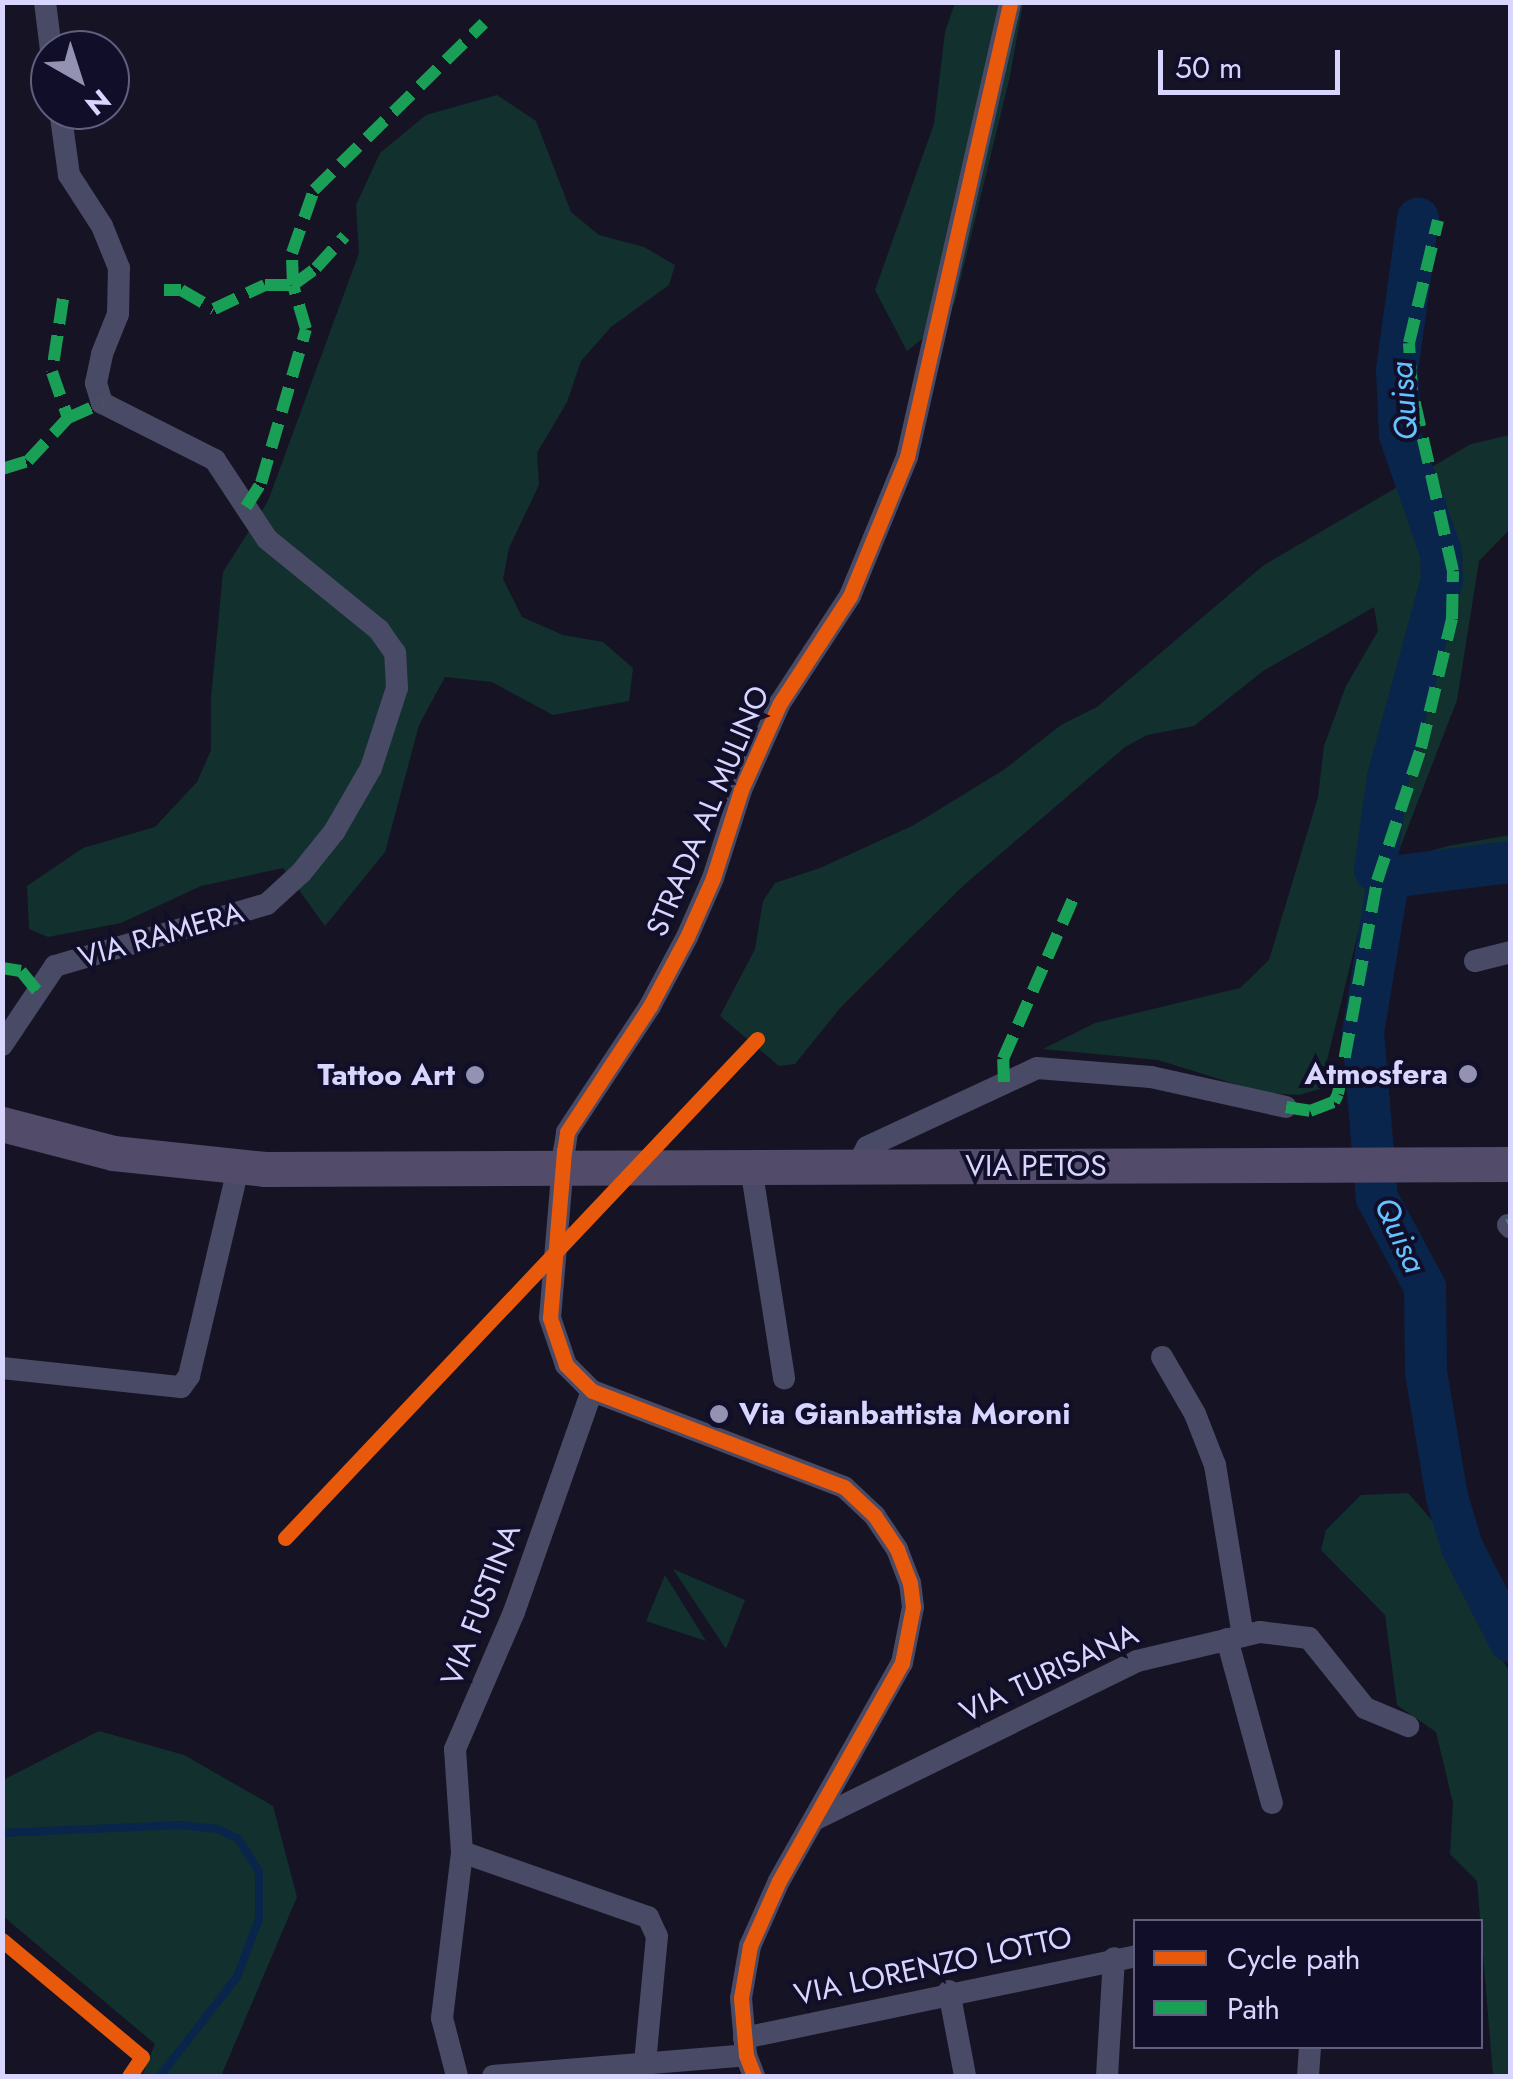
<!DOCTYPE html>
<style>
body{margin:0}
#map{position:relative;width:1513px;height:2079px;overflow:hidden;background:#161424;font-family:Jost,sans-serif}
div>[style]{position:absolute}
[style*='--x']{left:calc(var(--x)*1px);top:calc(var(--y)*1px);width:calc(var(--w)*1px);rotate:calc(var(--a)*1deg)}
.green>*{inset:0;background:#11302e}
.stream>*{height:8px;margin:-4px;padding:0 4px;transform-origin:4px;border-radius:4px;background:#09254b}
.river>*{height:42px;margin:-21px;padding:0 21px;transform-origin:21px;border-radius:21px;background:#09254b}
.street>*{height:22px;margin:-11px;padding:0 11px;transform-origin:11px;border-radius:11px;background:#494a65}
.primary>*{height:35px;margin:-17.5px;padding:0 17.5px;transform-origin:17.5px;border-radius:17.5px;background:#524b6a}
.quiet>*{height:12px;margin-top:-6px;transform-origin:0;background:repeating-linear-gradient(90deg,#1a9f57 0 25px,transparent 0 37px)}
.cycleway>*{height:15px;margin:-7.5px;padding:0 7.5px;transform-origin:7.5px;border-radius:7.5px;background:#e8590c}
.dots>*{width:28px;height:28px;translate:-50% -50%;box-sizing:border-box;border:5px solid #110e2a;border-radius:50%}
span{translate:-50% -50%;white-space:nowrap;text-align:center;line-height:1.15;-webkit-text-stroke:8px #110e2a;paint-order:stroke}
.street-label{font-size:30px;color:#d8d6ff}
.poi-label{font-size:30px;color:#d8d6ff;font-weight:700}
.right{translate:-100% -50%;text-align:right}
.left{translate:0 -50%;text-align:left}
.water-label{font-size:32px;color:#64c2ff;font-style:italic}
.frame{position:absolute;inset:0;border:5px solid #d8d6ff;pointer-events:none}
.legend{position:absolute;left:1133px;top:1919px;width:350px;height:130px;box-sizing:border-box;background:#110e2a;border:2px solid #615e7f;margin:0;padding:12px 18px;list-style:none;font-size:30px;color:#d8d6ff}
.legend li{display:flex;align-items:center;gap:20px;height:50px}
.legend b{width:50px;border:2px solid #615e7f}
.north{position:absolute;left:30px;top:30px;width:100px;height:100px;box-sizing:border-box;background:#110e2a;border:2px solid #615e7f;border-radius:50%;rotate:141deg;font-size:28px;font-weight:700;line-height:40px;text-align:center;color:#d8d6ff}
.north::after{content:'';display:block;margin:auto;width:35px;height:45px;background:#9492b2;clip-path:polygon(50% 0,100% 100%,50% 72%,0 100%)}
.scale{position:absolute;left:1158px;top:50px;width:182px;height:45px;box-sizing:border-box;border:5px solid #d8d6ff;border-top:0;padding-left:12px;font-size:30px;line-height:35px;white-space:nowrap;color:#d8d6ff;-webkit-text-stroke:8px #110e2a;paint-order:stroke}
</style>
<div id="map">
<div class="green">
<i style="clip-path:polygon(955px 3px,1023px 3px,1010px 76px,955px 302px,937px 327px,907px 351px,875px 290px,934px 124px,945px 32px)"></i>
<i style="clip-path:polygon(497px 95px,536px 121px,571px 212px,599px 235px,644px 247px,675px 265px,669px 285px,611px 327px,581px 361px,567px 402px,537px 453px,539px 485px,509px 548px,503px 579px,522px 617px,563px 635px,603px 642px,633px 668px,629px 701px,553px 715px,492px 682px,445px 677px,419px 725px,385px 852px,325px 926px,283px 868px,201px 886px,121px 923px,48px 937px,29px 929px,27px 886px,83px 848px,155px 827px,197px 782px,211px 750px,211px 698px,223px 572px,268px 501px,359px 253px,356px 205px,380px 153px,426px 115px)"></i>
<i style="clip-path:polygon(1510px 435px,1510px 529px,1479px 561px,1457px 700px,1395px 861px,1448px 846px,1510px 835px,1510px 866px,1412px 875px,1397px 883px,1358px 933px,1320px 1089px,1299px 1095px,1264px 1093px,1158px 1060px,1043px 1049px,1095px 1023px,1240px 988px,1269px 960px,1318px 797px,1324px 746px,1346px 686px,1378px 631px,1374px 607px,1263px 671px,1194px 726px,1147px 735px,1125px 747px,964px 885px,841px 1007px,795px 1064px,779px 1066px,720px 1016px,755px 949px,763px 901px,775px 883px,820px 868px,914px 825px,1005px 769px,1061px 725px,1097px 707px,1264px 565px,1471px 444px)"></i>
<i style="clip-path:polygon(1408px 1493px,1466px 1559px,1495px 1649px,1510px 1672px,1510px 2076px,1493px 2076px,1477px 1881px,1450px 1854px,1453px 1803px,1436px 1732px,1397px 1705px,1385px 1615px,1321px 1550px,1326px 1530px,1361px 1495px)"></i>
<i style="clip-path:polygon(673px 1569px,745px 1600px,726px 1649px)"></i>
<i style="clip-path:polygon(665px 1575px,706px 1641px,646px 1621px)"></i>
<i style="clip-path:polygon(99px 1731px,184px 1755px,273px 1806px,297px 1897px,221px 2076px,142px 2076px,155px 2044px,3px 1916px,3px 1780px)"></i>
</div>
<div class="stream">
<i style="--x:2;--y:1833;--w:178;--a:-2.6"></i>
<i style="--x:180;--y:1825;--w:37;--a:6"></i>
<i style="--x:217;--y:1829;--w:23;--a:25"></i>
<i style="--x:238;--y:1839;--w:38;--a:57"></i>
<i style="--x:259;--y:1871;--w:48;--a:90"></i>
<i style="--x:259;--y:1919;--w:62;--a:110.8"></i>
<i style="--x:237;--y:1977;--w:125;--a:127.9"></i>
</div>
<div class="river">
<i style="--x:1375;--y:870;--w:94;--a:-82"></i>
<i style="--x:1388;--y:777;--w:204;--a:-74.7"></i>
<i style="--x:1442;--y:580;--w:27;--a:-92"></i>
<i style="--x:1441;--y:553;--w:125;--a:-109.2"></i>
<i style="--x:1400;--y:435;--w:65;--a:-92.6"></i>
<i style="--x:1397;--y:370;--w:153;--a:-82.1"></i>
<i style="--x:1389;--y:876;--w:159;--a:99.4"></i>
<i style="--x:1363;--y:1033;--w:166;--a:85.2"></i>
<i style="--x:1377;--y:1198;--w:101;--a:61.7"></i>
<i style="--x:1425;--y:1287;--w:85;--a:89.3"></i>
<i style="--x:1426;--y:1372;--w:127;--a:80.5"></i>
<i style="--x:1447;--y:1497;--w:52;--a:73.3"></i>
<i style="--x:1462;--y:1547;--w:106;--a:62.9"></i>
<i style="--x:1391;--y:877;--w:120;--a:-7.2"></i>
</div>
<div class="street">
<i style="--x:45;--y:2;--w:48;--a:82.9"></i>
<i style="--x:1475;--y:961;--w:36;--a:-14"></i>
<i style="--x:2;--y:1045;--w:95;--a:-56.1"></i>
<i style="--x:55;--y:966;--w:221;--a:-16.3"></i>
<i style="--x:267;--y:904;--w:46;--a:-42.4"></i>
<i style="--x:301;--y:873;--w:53;--a:-51.2"></i>
<i style="--x:334;--y:832;--w:74;--a:-60"></i>
<i style="--x:371;--y:768;--w:84;--a:-72"></i>
<i style="--x:397;--y:688;--w:35;--a:-93"></i>
<i style="--x:395;--y:653;--w:28;--a:-125"></i>
<i style="--x:379;--y:630;--w:144;--a:-140.9"></i>
<i style="--x:267;--y:539;--w:95;--a:-123.4"></i>
<i style="--x:215;--y:460;--w:127;--a:-153.2"></i>
<i style="--x:102;--y:403;--w:21;--a:-107"></i>
<i style="--x:96;--y:383;--w:30;--a:-78"></i>
<i style="--x:102;--y:354;--w:43;--a:-68.2"></i>
<i style="--x:118;--y:314;--w:46;--a:-88.8"></i>
<i style="--x:119;--y:268;--w:45;--a:-112"></i>
<i style="--x:102;--y:226;--w:61;--a:-122.9"></i>
<i style="--x:69;--y:175;--w:66;--a:-97.9"></i>
<i style="--x:857;--y:1166;--w:21;--a:-62"></i>
<i style="--x:867;--y:1147;--w:187;--a:-24.9"></i>
<i style="--x:1037;--y:1068;--w:114;--a:4.5"></i>
<i style="--x:1151;--y:1077;--w:138;--a:12.5"></i>
<i style="--x:751;--y:1167;--w:214;--a:81.1"></i>
<i style="--x:1508;--y:1225;--w:3;--a:45"></i>
<i style="--x:1162;--y:1357;--w:66;--a:59.9"></i>
<i style="--x:1195;--y:1414;--w:55;--a:68.6"></i>
<i style="--x:1215;--y:1465;--w:173;--a:80.7"></i>
<i style="--x:2;--y:1368;--w:180;--a:6.1"></i>
<i style="--x:181;--y:1387;--w:14;--a:-54"></i>
<i style="--x:189;--y:1376;--w:214;--a:-76.7"></i>
<i style="--x:1227;--y:1639;--w:170;--a:74.7"></i>
<i style="--x:814;--y:1820;--w:360;--a:-26.2"></i>
<i style="--x:1137;--y:1661;--w:126;--a:-13.3"></i>
<i style="--x:1260;--y:1632;--w:49;--a:7"></i>
<i style="--x:1309;--y:1638;--w:90;--a:51.3"></i>
<i style="--x:1365;--y:1708;--w:47;--a:22.7"></i>
<i style="--x:462;--y:1852;--w:197;--a:19.3"></i>
<i style="--x:648;--y:1917;--w:21;--a:65"></i>
<i style="--x:657;--y:1936;--w:129;--a:95.4"></i>
<i style="--x:949;--y:1991;--w:86;--a:79.3"></i>
<i style="--x:744;--y:2038;--w:400;--a:-11.8"></i>
<i style="--x:457;--y:2076;--w:60;--a:-104.5"></i>
<i style="--x:442;--y:2018;--w:167;--a:-83.1"></i>
<i style="--x:462;--y:1852;--w:103;--a:-93.9"></i>
<i style="--x:455;--y:1749;--w:149;--a:-66.7"></i>
<i style="--x:514;--y:1612;--w:234;--a:-70.6"></i>
<i style="--x:493;--y:2076;--w:254;--a:-4.7"></i>
<i style="--x:754;--y:2076;--w:22;--a:-111"></i>
<i style="--x:746;--y:2055;--w:57;--a:-95"></i>
<i style="--x:741;--y:1998;--w:53;--a:-80.2"></i>
<i style="--x:750;--y:1946;--w:71;--a:-66"></i>
<i style="--x:779;--y:1881;--w:250;--a:-60.6"></i>
<i style="--x:902;--y:1663;--w:57;--a:-78.9"></i>
<i style="--x:913;--y:1607;--w:24;--a:-97"></i>
<i style="--x:910;--y:1583;--w:36;--a:-111"></i>
<i style="--x:897;--y:1549;--w:40;--a:-124"></i>
<i style="--x:875;--y:1516;--w:42;--a:-136.9"></i>
<i style="--x:844;--y:1487;--w:270;--a:-159.1"></i>
<i style="--x:592;--y:1391;--w:37;--a:-135"></i>
<i style="--x:566;--y:1365;--w:50;--a:-108.8"></i>
<i style="--x:550;--y:1318;--w:167;--a:-85.2"></i>
<i style="--x:564;--y:1152;--w:20;--a:-81"></i>
<i style="--x:567;--y:1132;--w:151;--a:-56.6"></i>
<i style="--x:650;--y:1006;--w:78;--a:-61.8"></i>
<i style="--x:687;--y:937;--w:64;--a:-66.2"></i>
<i style="--x:713;--y:878;--w:92;--a:-72.3"></i>
<i style="--x:741;--y:790;--w:95;--a:-65.9"></i>
<i style="--x:780;--y:703;--w:128;--a:-56.8"></i>
<i style="--x:850;--y:596;--w:150;--a:-67.7"></i>
<i style="--x:907;--y:457;--w:467;--a:-77.2"></i>
<i style="--x:1107;--y:2076;--w:118;--a:-86.6"></i>
<i style="--x:1308;--y:2076;--w:30;--a:-86"></i>
</div>
<div class="primary">
<i style="--x:2;--y:1124;--w:115;--a:14.6"></i>
<i style="--x:113;--y:1153;--w:153;--a:6"></i>
<i style="--x:265;--y:1169;--w:1245;--a:-0.23"></i>
</div>
<div class="quiet">
<i style="--x:164;--y:290;--w:17;--a:0"></i>
<i style="--x:181;--y:290;--w:38;--a:30"></i>
<i style="--x:214;--y:309;--w:56;--a:-25.2"></i>
<i style="--x:265;--y:285;--w:28;--a:0"></i>
<i style="--x:293;--y:285;--w:29;--a:-36"></i>
<i style="--x:316;--y:268;--w:43;--a:-47.8"></i>
<i style="--x:63;--y:299;--w:74;--a:98.6"></i>
<i style="--x:52;--y:372;--w:49;--a:70.8"></i>
<i style="--x:2;--y:469;--w:27;--a:-17"></i>
<i style="--x:28;--y:461;--w:59;--a:-47.1"></i>
<i style="--x:68;--y:418;--w:37;--a:-24"></i>
<i style="--x:246;--y:507;--w:28;--a:-58"></i>
<i style="--x:261;--y:483;--w:160;--a:-73.7"></i>
<i style="--x:306;--y:329;--w:46;--a:-106.5"></i>
<i style="--x:293;--y:285;--w:32;--a:-92"></i>
<i style="--x:292;--y:253;--w:67;--a:-70.8"></i>
<i style="--x:314;--y:190;--w:238;--a:-44.5"></i>
<i style="--x:2;--y:968;--w:19;--a:9"></i>
<i style="--x:21;--y:971;--w:26;--a:51"></i>
<i style="--x:1004;--y:1082;--w:23;--a:-92"></i>
<i style="--x:1003;--y:1059;--w:180;--a:-66.4"></i>
<i style="--x:1286;--y:1107;--w:24;--a:9"></i>
<i style="--x:1310;--y:1111;--w:26;--a:-21"></i>
<i style="--x:1334;--y:1102;--w:9;--a:-63"></i>
<i style="--x:1338;--y:1094;--w:217;--a:-79.6"></i>
<i style="--x:1377;--y:881;--w:140;--a:-71.7"></i>
<i style="--x:1421;--y:748;--w:133;--a:-76.5"></i>
<i style="--x:1452;--y:619;--w:48;--a:-88.8"></i>
<i style="--x:1453;--y:571;--w:186;--a:-102.8"></i>
<i style="--x:1412;--y:390;--w:47;--a:-93.7"></i>
<i style="--x:1409;--y:343;--w:126;--a:-76.7"></i>
<i style="--x:1508;--y:1225;--w:2;--a:-27"></i>
</div>
<div class="cycleway">
<i style="--x:285;--y:1538;--w:687;--a:-46.59"></i>
<i style="--x:2;--y:1940;--w:182;--a:39.9"></i>
<i style="--x:142;--y:2057;--w:23;--a:124"></i>
<i style="--x:754;--y:2076;--w:22;--a:-111"></i>
<i style="--x:746;--y:2055;--w:57;--a:-95"></i>
<i style="--x:741;--y:1998;--w:53;--a:-80.2"></i>
<i style="--x:750;--y:1946;--w:71;--a:-66"></i>
<i style="--x:779;--y:1881;--w:250;--a:-60.6"></i>
<i style="--x:902;--y:1663;--w:57;--a:-78.9"></i>
<i style="--x:913;--y:1607;--w:24;--a:-97"></i>
<i style="--x:910;--y:1583;--w:36;--a:-111"></i>
<i style="--x:897;--y:1549;--w:40;--a:-124"></i>
<i style="--x:875;--y:1516;--w:42;--a:-136.9"></i>
<i style="--x:844;--y:1487;--w:270;--a:-159.1"></i>
<i style="--x:592;--y:1391;--w:37;--a:-135"></i>
<i style="--x:566;--y:1365;--w:50;--a:-108.8"></i>
<i style="--x:550;--y:1318;--w:167;--a:-85.2"></i>
<i style="--x:564;--y:1152;--w:20;--a:-81"></i>
<i style="--x:567;--y:1132;--w:151;--a:-56.6"></i>
<i style="--x:650;--y:1006;--w:78;--a:-61.8"></i>
<i style="--x:687;--y:937;--w:64;--a:-66.2"></i>
<i style="--x:713;--y:878;--w:92;--a:-72.3"></i>
<i style="--x:741;--y:790;--w:95;--a:-65.9"></i>
<i style="--x:780;--y:703;--w:128;--a:-56.8"></i>
<i style="--x:850;--y:596;--w:150;--a:-67.7"></i>
<i style="--x:907;--y:457;--w:467;--a:-77.2"></i>
</div>
<div class="dots">
<i style="left:1468px;top:1074px;background:#9492b2"></i>
<i style="left:475px;top:1075px;background:#9492b2"></i>
<i style="left:719px;top:1414px;background:#9492b2"></i>
</div>
<div class="street-label">
<span style="left:708px;top:811px;rotate:-67deg">STRADA AL MULINO</span>
<span style="left:161px;top:935px;rotate:-16deg">VIA RAMERA</span>
<span style="left:1036px;top:1166px">VIA PETOS</span>
<span style="left:481px;top:1605px;rotate:-69deg">VIA FUSTINA</span>
<span style="left:1049px;top:1673px;rotate:-25deg">VIA TURISANA</span>
<span style="left:933px;top:1966px;rotate:-12deg">VIA LORENZO LOTTO</span>
</div>
<div class="poi-label">
<span class="right" style="left:1448px;top:1074px">Atmosfera</span>
<span class="right" style="left:455px;top:1075px">Tattoo Art</span>
<span class="left" style="left:739px;top:1414px">Via Gianbattista Moroni</span>
</div>
<div class="water-label">
<span style="left:1404px;top:401px;rotate:-94deg">Quisa</span>
<span style="left:1400px;top:1235px;rotate:65deg">Quisa</span>
</div>
<div class="frame"></div>
<ul class="legend">
<li><b style="height:12px;background:#e8590c"></b>Cycle path</li>
<li><b style="height:12px;background:#1a9f57"></b>Path</li>
</ul>
<div class="north">N</div>
<div class="scale">50 m</div>
</div>
